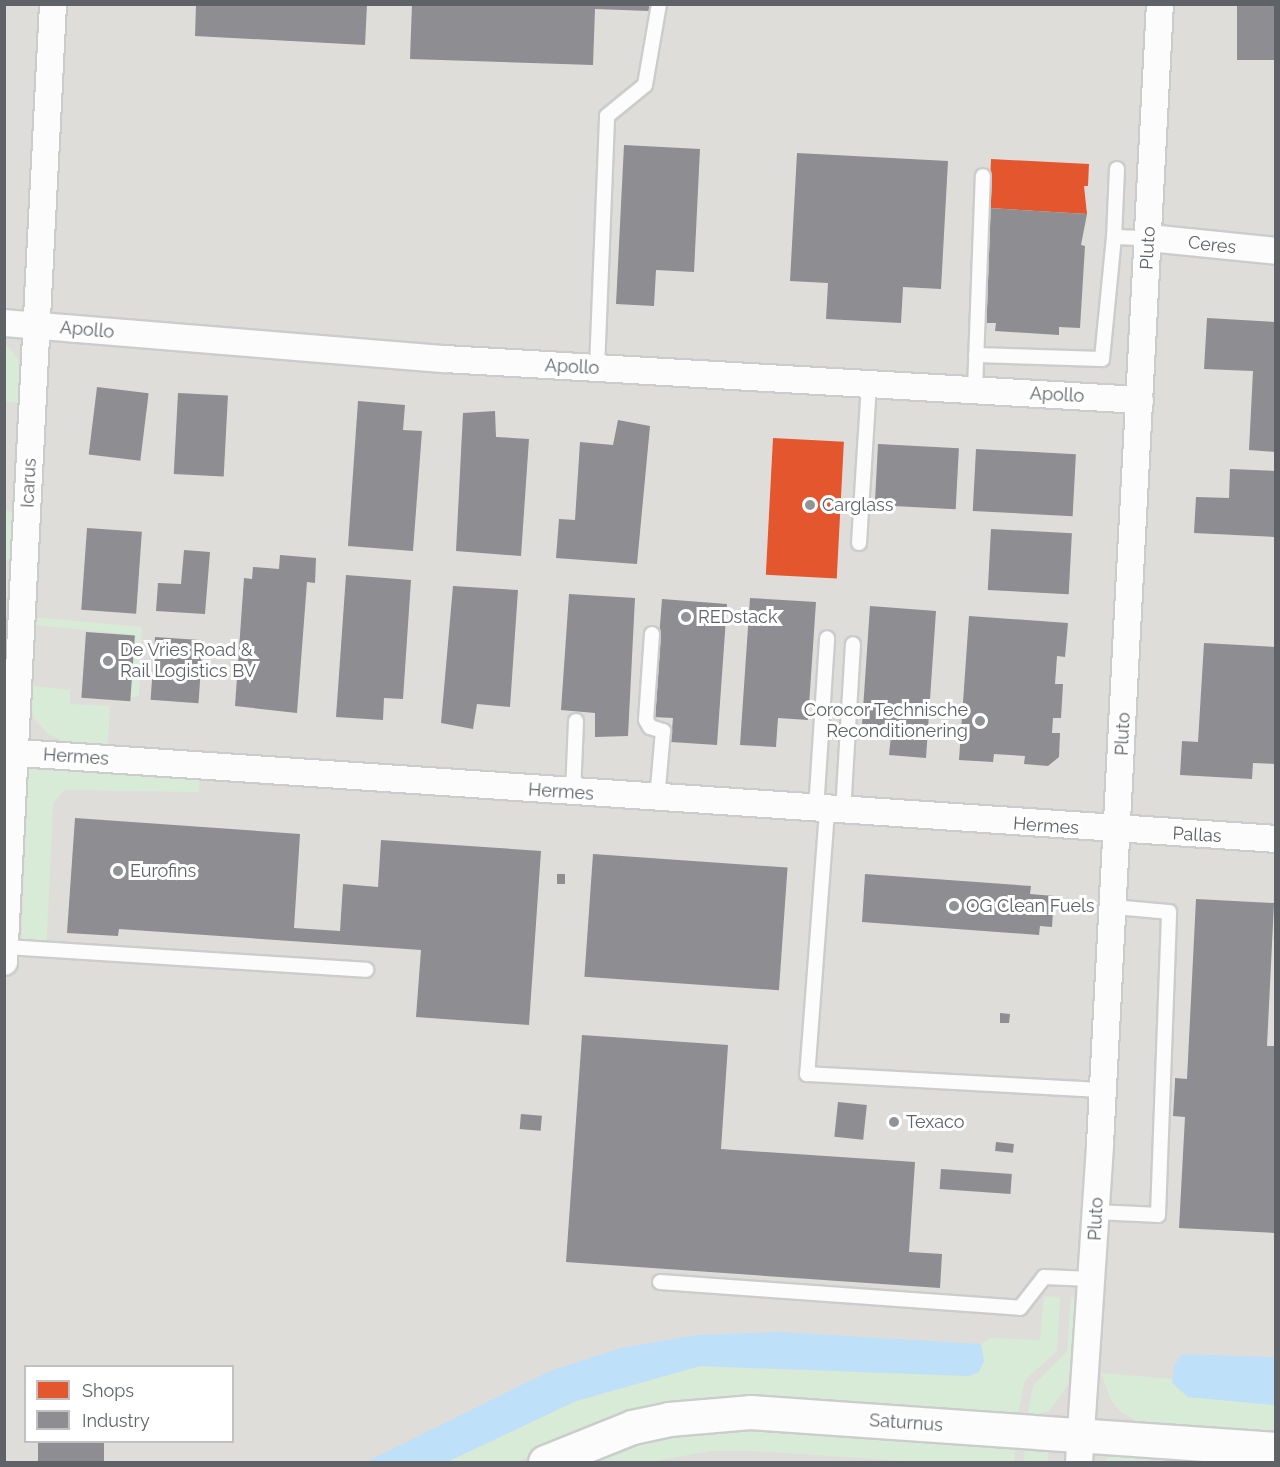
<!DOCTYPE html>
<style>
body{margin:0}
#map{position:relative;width:1280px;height:1467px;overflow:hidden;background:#efeeea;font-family:Raleway,sans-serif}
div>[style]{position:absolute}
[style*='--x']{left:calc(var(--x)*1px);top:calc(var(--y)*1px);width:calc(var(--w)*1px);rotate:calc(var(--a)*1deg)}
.industrial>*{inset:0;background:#dfddda}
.green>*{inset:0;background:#d8ebd6}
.water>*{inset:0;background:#bfe0f9}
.shops>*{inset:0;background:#e4572e;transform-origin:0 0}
.industry>*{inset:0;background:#8d8d92;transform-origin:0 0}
.roads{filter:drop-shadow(2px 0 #cbcccc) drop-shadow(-2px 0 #cbcccc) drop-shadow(0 2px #cbcccc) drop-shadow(0 -2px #cbcccc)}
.service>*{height:14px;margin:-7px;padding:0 7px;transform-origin:7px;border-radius:7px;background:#fdfcfc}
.minor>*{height:26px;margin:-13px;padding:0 13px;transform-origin:13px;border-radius:13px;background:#fdfcfc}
.secondary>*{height:33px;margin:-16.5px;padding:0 16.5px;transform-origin:16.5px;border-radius:16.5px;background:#fdfcfc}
.dots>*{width:16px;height:16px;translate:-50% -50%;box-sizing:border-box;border:3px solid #fff;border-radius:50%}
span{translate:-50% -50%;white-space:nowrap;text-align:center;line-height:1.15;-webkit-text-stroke:6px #fff;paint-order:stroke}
.street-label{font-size:18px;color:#5f6368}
.poi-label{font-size:18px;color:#5f6368}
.left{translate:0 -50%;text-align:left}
.right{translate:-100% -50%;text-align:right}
.frame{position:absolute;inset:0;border:6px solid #5f6368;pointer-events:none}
.legend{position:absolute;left:24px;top:1365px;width:210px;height:78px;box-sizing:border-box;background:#fff;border:2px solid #bfc1c3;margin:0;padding:8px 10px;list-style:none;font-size:18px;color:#5f6368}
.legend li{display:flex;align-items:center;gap:12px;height:30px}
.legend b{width:30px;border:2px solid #bfc1c3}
</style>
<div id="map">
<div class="industrial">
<i style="clip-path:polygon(evenodd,5px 5px,1275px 5px,1275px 1462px,5px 1462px,5px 5px,26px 1366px,232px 1366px,232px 1442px,26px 1442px,26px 1366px)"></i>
</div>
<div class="green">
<i style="clip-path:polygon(4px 342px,18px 359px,21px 403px,5px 401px)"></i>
<i style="clip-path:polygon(4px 509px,16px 514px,12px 560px,5px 560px)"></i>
<i style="clip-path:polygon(33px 617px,142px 627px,139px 696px,130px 698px,134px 635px,35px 625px)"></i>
<i style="clip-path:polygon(31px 686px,70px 690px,70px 704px,110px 706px,108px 744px,65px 742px,48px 734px,33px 717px)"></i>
<i style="clip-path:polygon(28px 769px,200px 774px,199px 792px,64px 790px,53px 804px,46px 956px,21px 953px)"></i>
<i style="clip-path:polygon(1044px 1296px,1060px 1297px,1057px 1351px,1025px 1380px,1017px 1418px,601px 1423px,517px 1462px,447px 1462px,576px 1401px,700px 1366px,969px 1376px,984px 1361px,981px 1344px,990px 1338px,1040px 1340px)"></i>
<i style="clip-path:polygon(1071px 1296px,1077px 1301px,1077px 1325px,1068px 1385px,1049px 1411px,1027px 1418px,1033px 1386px,1067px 1352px)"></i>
<i style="clip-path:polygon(1101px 1373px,1172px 1379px,1188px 1397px,1275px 1405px,1275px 1436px,1142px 1424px,1121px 1412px,1111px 1400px)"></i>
<i style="clip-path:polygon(712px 1425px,1016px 1443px,1014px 1462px,919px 1462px,753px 1451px,711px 1451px,649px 1462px,576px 1462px,600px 1451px)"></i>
<i style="clip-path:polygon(1025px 1443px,1043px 1446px,1048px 1451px,1048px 1462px,1024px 1462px)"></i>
<i style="clip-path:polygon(1111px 1451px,1275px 1462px,1104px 1462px)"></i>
</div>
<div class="water">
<i style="clip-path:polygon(781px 1332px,981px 1344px,984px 1361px,979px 1372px,969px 1376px,700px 1366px,576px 1401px,447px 1462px,366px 1462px,550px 1371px,621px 1348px,696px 1335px)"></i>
<i style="clip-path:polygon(1182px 1354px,1275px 1357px,1275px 1405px,1188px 1397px,1172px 1383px,1174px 1366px)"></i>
</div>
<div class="shops">
<i style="clip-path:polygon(991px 159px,1089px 164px,1088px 186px,1084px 186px,1087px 214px,989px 208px)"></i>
<i style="left:773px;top:438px;width:71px;height:137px;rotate:3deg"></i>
</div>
<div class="industry">
<i style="clip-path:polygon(196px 4px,367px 4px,365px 45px,195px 36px)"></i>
<i style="clip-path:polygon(412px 4px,649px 4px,649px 11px,595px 9px,593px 65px,410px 59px)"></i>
<i style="left:1237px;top:5px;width:38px;height:55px"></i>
<i style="clip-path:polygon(624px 145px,700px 149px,694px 272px,656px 270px,654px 306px,616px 304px)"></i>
<i style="clip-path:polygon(797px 153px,948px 161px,941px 289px,903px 287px,901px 323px,826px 319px,828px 283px,790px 281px)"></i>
<i style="clip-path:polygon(989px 208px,1087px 214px,1081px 245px,1085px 246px,1080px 328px,1059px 327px,1059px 335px,995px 331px,996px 323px,982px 323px)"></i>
<i style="clip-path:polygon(1207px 318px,1275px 322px,1275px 452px,1249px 450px,1253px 371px,1204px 369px)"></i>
<i style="left:97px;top:387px;width:52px;height:68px;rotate:7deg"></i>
<i style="left:178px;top:393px;width:50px;height:81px;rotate:3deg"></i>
<i style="clip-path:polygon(358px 401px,405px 405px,403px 430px,422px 431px,413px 551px,348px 546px)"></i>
<i style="clip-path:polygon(495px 411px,496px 437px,529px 439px,521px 556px,456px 551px,463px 413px)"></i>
<i style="clip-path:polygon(618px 420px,650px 426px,637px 564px,556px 558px,559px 519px,575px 520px,580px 442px,613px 445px)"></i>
<i style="left:878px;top:444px;width:81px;height:61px;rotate:3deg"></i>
<i style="left:976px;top:449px;width:100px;height:62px;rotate:3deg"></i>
<i style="clip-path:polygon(1230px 469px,1275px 471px,1275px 537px,1194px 533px,1196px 497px,1229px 498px)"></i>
<i style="left:87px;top:528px;width:55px;height:82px;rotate:4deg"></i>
<i style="left:991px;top:529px;width:81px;height:61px;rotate:3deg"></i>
<i style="clip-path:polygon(184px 550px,210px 552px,205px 614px,156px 611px,158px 583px,181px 584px)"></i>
<i style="clip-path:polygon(280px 555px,316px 558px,315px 583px,307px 582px,297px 713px,235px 706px,244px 578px,252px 579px,253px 567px,279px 569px)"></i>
<i style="clip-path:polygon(346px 575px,411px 580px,403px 699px,384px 698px,383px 720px,336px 717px)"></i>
<i style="clip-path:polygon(453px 586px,518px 590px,510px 707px,477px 704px,473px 729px,441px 723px)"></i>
<i style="clip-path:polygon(569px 594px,635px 598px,628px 736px,595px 737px,595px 713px,561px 710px)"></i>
<i style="clip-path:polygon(750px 598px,816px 602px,808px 720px,778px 718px,776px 747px,740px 745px)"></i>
<i style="clip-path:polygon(662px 599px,727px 604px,717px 745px,671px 742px,673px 718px,653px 717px)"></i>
<i style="clip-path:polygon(870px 606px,936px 611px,926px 758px,889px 755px,892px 726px,862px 724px)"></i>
<i style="clip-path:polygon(969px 616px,1068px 623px,1065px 657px,1057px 656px,1055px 684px,1063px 684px,1061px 718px,1053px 718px,1052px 733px,1060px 733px,1059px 757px,1048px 766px,1024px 764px,1025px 756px,994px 754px,993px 762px,959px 760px)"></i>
<i style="left:86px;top:632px;width:49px;height:66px;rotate:4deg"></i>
<i style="left:155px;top:637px;width:48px;height:63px;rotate:4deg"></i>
<i style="clip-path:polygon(1204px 643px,1275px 647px,1275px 764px,1253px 763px,1252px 779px,1180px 775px,1182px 741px,1198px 742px)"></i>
<i style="clip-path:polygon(75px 818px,300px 834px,294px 928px,340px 931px,343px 884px,378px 887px,381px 840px,541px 851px,529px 1025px,416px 1017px,421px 950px,119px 929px,118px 936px,67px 933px)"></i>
<i style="left:593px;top:854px;width:195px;height:123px;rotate:4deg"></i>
<i style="left:557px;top:874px;width:8px;height:10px"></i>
<i style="clip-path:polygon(865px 874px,1031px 886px,1030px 894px,1054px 896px,1052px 927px,1040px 926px,1039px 935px,862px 922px)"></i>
<i style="clip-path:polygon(1196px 899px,1274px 903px,1267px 1046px,1275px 1046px,1275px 1233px,1179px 1228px,1185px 1117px,1173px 1116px,1175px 1082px,1175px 1078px,1187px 1079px)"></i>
<i style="clip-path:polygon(1000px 1013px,1010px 1014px,1009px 1023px,1000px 1023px)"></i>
<i style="clip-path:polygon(582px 1035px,728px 1045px,721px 1149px,915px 1162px,909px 1252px,942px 1254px,940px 1288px,566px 1262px)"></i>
<i style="left:838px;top:1102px;width:29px;height:35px;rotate:6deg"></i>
<i style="left:521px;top:1114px;width:21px;height:15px;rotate:5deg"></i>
<i style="left:996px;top:1142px;width:18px;height:9px;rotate:6deg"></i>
<i style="left:941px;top:1169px;width:71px;height:20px;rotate:4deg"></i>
<i style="left:38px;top:1442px;width:66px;height:20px"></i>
</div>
<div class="roads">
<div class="service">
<i style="--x:1117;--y:169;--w:68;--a:92.5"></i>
<i style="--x:1114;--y:237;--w:35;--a:2"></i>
<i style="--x:976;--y:355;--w:126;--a:1.8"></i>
<i style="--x:1102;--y:359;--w:123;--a:-84.4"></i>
<i style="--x:597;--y:368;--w:252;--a:-87.7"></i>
<i style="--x:607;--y:116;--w:49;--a:-39.2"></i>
<i style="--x:645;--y:85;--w:82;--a:-80.2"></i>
<i style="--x:975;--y:390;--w:214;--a:-87.9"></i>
<i style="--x:859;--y:543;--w:159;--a:-86.4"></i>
<i style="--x:652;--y:634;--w:86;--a:94"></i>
<i style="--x:646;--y:720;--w:8;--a:60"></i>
<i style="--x:650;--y:727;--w:14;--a:17"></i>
<i style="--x:663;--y:731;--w:68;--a:95"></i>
<i style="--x:573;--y:793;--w:72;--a:-87.6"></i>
<i style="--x:816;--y:810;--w:172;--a:-86.3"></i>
<i style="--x:827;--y:811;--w:264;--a:94.3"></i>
<i style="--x:807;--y:1074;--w:296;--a:3.1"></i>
<i style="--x:843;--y:812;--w:168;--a:-86.6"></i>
<i style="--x:5;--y:947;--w:362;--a:3.6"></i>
<i style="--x:1097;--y:1212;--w:61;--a:2.8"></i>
<i style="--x:1158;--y:1215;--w:303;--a:-87.9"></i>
<i style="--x:1169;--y:912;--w:55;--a:-174.8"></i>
<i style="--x:660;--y:1282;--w:361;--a:4.1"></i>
<i style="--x:1020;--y:1308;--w:39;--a:-52"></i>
<i style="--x:1044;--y:1277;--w:48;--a:2.4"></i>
</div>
<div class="minor">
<i style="--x:1149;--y:238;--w:128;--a:5.8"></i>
<i style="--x:4;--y:323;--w:442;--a:4.7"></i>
<i style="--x:445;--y:359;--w:696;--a:3.38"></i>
<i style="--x:4;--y:752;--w:1275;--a:3.91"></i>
<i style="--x:4;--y:962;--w:959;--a:-87.07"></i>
<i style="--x:1079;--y:1462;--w:319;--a:-86.2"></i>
<i style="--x:1100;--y:1144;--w:1142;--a:-86.99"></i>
</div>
<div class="secondary">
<i style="--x:545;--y:1462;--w:94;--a:-21.9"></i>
<i style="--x:632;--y:1427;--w:38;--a:-12"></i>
<i style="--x:669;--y:1419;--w:81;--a:-4.9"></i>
<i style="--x:750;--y:1412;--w:527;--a:4.02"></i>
</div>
</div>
<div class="dots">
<i style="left:810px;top:505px;background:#919496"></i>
<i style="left:686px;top:617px;background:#919496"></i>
<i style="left:108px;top:661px;background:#919496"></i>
<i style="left:980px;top:721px;background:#919496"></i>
<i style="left:118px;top:871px;background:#919496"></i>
<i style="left:954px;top:906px;background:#919496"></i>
<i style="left:894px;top:1122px;background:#919496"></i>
</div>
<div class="street-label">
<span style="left:1212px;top:245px;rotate:6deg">Ceres</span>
<span style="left:1148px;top:248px;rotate:-87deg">Pluto</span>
<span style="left:87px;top:330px;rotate:5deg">Apollo</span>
<span style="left:572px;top:367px;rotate:3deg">Apollo</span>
<span style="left:1057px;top:395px;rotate:3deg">Apollo</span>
<span style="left:29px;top:483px;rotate:-87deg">Icarus</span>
<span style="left:1123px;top:734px;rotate:-87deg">Pluto</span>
<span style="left:76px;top:757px;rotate:4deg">Hermes</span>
<span style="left:561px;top:792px;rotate:4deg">Hermes</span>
<span style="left:1046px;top:826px;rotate:4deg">Hermes</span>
<span style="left:1197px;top:835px;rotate:3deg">Pallas</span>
<span style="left:1096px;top:1219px;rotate:-87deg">Pluto</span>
<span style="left:906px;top:1423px;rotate:4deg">Saturnus</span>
</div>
<div class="poi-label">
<span class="left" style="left:822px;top:505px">Carglass</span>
<span class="left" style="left:698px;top:617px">REDstack</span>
<span class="left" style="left:120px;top:661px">De Vries Road &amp;<br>Rail Logistics BV</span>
<span class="right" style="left:968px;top:721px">Corocor Technische<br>Reconditionering</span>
<span class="left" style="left:130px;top:871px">Eurofins</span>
<span class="left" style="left:966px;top:906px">OG Clean Fuels</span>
<span class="left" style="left:906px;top:1122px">Texaco</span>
</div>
<div class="frame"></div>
<ul class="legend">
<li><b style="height:16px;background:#e4572e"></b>Shops</li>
<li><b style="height:16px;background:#8d8d92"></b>Industry</li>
</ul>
</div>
